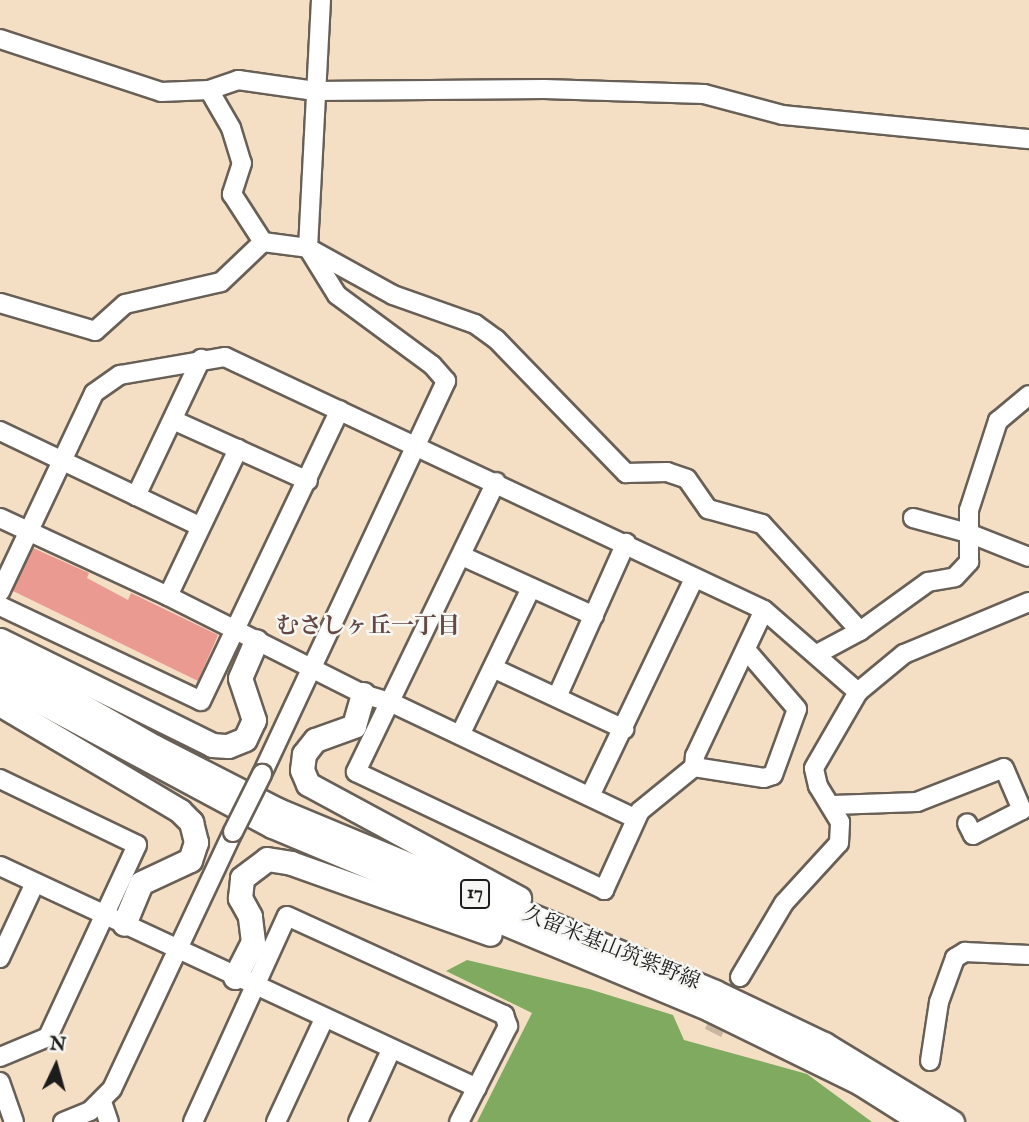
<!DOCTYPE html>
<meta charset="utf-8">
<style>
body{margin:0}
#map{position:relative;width:1029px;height:1122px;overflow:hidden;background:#f4dec4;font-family:"IM FELL English","Noto Serif JP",serif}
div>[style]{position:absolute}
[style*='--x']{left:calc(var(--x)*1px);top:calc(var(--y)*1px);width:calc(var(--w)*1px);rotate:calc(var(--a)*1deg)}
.forest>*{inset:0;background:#81aa61}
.building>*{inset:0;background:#ea9a91}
.minor-tunnel>*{height:18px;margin-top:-9px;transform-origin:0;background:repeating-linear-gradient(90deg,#c9b7a2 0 18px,transparent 0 27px)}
.roads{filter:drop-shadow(2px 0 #686057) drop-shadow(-2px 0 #686057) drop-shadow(0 2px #686057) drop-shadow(0 -2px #686057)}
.minor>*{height:18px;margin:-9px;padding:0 9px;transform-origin:9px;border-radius:9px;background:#fff}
.major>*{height:23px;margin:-11.5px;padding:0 11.5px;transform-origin:11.5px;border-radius:11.5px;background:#fff}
.bridges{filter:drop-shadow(2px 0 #686057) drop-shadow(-2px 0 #686057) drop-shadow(0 2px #686057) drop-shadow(0 -2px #686057)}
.minor-bridge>*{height:18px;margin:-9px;padding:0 9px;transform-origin:9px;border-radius:9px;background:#fff}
span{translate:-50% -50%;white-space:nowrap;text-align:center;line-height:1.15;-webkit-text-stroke:5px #f6f6f2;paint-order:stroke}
.shield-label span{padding:2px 5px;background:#f6f6f2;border:2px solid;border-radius:5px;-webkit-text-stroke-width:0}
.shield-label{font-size:19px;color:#1c1c1c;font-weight:700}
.street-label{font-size:21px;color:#1c1c1c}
.neighbourhood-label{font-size:23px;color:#644845;font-weight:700}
.north{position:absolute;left:21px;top:1031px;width:70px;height:70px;-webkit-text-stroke:5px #f6f6f2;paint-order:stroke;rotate:5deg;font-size:19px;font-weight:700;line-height:28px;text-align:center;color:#1c1c1c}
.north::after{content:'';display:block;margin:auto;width:24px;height:32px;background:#1c1c1c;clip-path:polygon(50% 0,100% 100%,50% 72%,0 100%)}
</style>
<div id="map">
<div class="forest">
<i style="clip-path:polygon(467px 960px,589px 989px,673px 1015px,684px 1040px,807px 1074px,872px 1122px,477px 1122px,532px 1013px,446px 971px)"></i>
</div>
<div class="building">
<i style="clip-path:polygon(33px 548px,89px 573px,87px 578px,128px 600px,131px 593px,218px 635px,198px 681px,13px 591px)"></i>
</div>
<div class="minor-tunnel">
<i style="--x:713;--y:1033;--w:62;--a:-64.3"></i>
</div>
<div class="roads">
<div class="minor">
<i style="--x:0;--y:39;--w:169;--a:18.2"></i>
<i style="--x:161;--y:92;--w:48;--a:-2.4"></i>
<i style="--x:209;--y:90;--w:31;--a:-19"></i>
<i style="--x:238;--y:80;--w:78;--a:8.1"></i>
<i style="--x:315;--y:91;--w:229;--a:-0.5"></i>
<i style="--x:544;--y:89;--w:160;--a:1.8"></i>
<i style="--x:704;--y:94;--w:82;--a:14.9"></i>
<i style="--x:783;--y:115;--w:247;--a:5.6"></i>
<i style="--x:209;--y:90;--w:44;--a:59.9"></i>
<i style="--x:231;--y:128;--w:37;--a:73"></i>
<i style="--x:242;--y:163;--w:33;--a:108"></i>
<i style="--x:232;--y:194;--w:57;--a:57.1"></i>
<i style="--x:263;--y:242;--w:45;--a:7.6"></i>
<i style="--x:308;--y:248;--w:97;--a:28.9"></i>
<i style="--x:393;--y:295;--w:87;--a:19.5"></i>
<i style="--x:475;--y:324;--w:26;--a:36"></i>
<i style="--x:496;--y:339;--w:187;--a:45.9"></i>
<i style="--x:626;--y:473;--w:41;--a:-1.4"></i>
<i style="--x:667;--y:472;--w:21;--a:19"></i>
<i style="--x:687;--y:479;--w:37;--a:55"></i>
<i style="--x:708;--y:509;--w:56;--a:15.5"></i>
<i style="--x:762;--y:524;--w:145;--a:47.5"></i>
<i style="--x:0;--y:303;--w:99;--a:16.4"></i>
<i style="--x:95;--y:331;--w:40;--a:-42"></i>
<i style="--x:125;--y:304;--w:98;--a:-12.9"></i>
<i style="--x:221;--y:282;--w:58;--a:-43.6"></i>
<i style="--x:173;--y:420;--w:148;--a:24.3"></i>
<i style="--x:0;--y:431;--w:221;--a:25.5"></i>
<i style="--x:496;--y:482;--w:322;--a:115.8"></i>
<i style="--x:356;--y:772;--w:275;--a:25.4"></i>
<i style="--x:604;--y:890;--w:87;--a:-65.5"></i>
<i style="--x:640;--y:811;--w:70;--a:-39.2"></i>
<i style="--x:694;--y:767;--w:11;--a:-85"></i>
<i style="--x:695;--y:756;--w:161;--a:-64.7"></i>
<i style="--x:136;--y:496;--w:152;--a:-64.6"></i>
<i style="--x:0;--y:518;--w:185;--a:24.9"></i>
<i style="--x:168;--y:596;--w:218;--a:26.7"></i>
<i style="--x:363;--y:694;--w:28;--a:17"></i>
<i style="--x:390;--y:702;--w:272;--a:25.4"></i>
<i style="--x:913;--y:518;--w:60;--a:15.4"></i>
<i style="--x:971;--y:534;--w:62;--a:21.6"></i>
<i style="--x:462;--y:556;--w:145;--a:24.4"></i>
<i style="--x:0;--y:592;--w:220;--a:-64.7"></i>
<i style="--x:94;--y:393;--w:32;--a:-35"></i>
<i style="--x:120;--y:375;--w:107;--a:-9.7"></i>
<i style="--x:225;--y:357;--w:595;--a:25.14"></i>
<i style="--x:764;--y:610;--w:125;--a:41.1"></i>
<i style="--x:168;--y:596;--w:163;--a:-64.5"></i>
<i style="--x:0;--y:606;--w:222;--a:25.3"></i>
<i style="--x:201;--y:701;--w:322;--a:-64.5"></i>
<i style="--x:817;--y:654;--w:49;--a:-28.1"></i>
<i style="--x:860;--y:631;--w:84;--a:-35.8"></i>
<i style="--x:928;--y:582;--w:27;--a:-10"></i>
<i style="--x:955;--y:577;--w:21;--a:-47"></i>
<i style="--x:969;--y:562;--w:52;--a:-90"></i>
<i style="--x:969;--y:510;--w:94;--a:-72"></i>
<i style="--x:998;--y:421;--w:40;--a:-40"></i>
<i style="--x:493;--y:668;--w:145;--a:25"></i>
<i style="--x:557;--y:697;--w:169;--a:-65.9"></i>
<i style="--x:460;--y:735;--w:163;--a:-64.2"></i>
<i style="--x:694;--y:767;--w:71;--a:8.9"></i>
<i style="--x:764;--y:778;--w:9;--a:-18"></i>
<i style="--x:773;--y:775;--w:70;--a:-70"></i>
<i style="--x:797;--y:709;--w:78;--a:-130.8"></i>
<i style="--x:262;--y:774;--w:434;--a:-64.9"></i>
<i style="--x:446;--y:381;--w:21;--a:-131"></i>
<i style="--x:432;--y:365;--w:118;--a:-143.6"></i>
<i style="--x:337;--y:295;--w:55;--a:-121.7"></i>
<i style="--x:308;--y:248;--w:248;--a:-87"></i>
<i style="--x:0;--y:779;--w:152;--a:25.7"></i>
<i style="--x:137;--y:845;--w:212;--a:114.9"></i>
<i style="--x:48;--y:1037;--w:52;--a:157.4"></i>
<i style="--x:590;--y:796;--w:241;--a:-64.4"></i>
<i style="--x:833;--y:805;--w:84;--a:-2"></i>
<i style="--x:917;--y:802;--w:93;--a:-21.3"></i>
<i style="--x:1004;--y:768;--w:46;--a:66.8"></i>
<i style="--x:1022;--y:810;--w:55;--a:153"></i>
<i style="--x:973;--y:835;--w:13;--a:-117"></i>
<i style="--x:0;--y:866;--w:526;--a:24.96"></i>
<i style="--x:0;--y:958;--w:83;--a:-65"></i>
<i style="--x:740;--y:977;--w:86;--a:-59.3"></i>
<i style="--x:784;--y:903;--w:81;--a:-47.5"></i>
<i style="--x:839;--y:843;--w:21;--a:-87"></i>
<i style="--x:840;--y:822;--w:42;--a:-121.4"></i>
<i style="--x:818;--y:786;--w:18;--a:-103"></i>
<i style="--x:814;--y:768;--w:88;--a:-59.9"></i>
<i style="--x:858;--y:692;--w:60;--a:-39.6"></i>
<i style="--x:904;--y:654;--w:135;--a:-22.6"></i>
<i style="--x:930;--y:1061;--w:60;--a:-81.3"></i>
<i style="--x:939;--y:1002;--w:47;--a:-70"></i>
<i style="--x:955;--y:958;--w:12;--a:-31"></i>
<i style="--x:965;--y:952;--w:64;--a:2.7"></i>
<i style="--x:0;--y:1082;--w:42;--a:70.7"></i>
<i style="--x:102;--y:1102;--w:21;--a:71"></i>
<i style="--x:63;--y:1122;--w:29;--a:-22"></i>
<i style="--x:90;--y:1111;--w:31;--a:-45"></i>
<i style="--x:112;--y:1089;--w:284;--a:-64.8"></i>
<i style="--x:193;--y:1122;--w:226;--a:-65.5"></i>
<i style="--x:287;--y:916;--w:239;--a:24.5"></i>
<i style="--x:504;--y:1015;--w:12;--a:70"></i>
<i style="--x:508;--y:1026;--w:108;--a:117"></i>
<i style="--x:276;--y:1122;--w:114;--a:-65"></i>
<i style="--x:358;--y:1122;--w:79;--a:-65.4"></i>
</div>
<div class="major">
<i style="--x:0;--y:640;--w:237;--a:26.3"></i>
<i style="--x:212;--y:745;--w:16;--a:4"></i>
<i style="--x:228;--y:746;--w:18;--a:-22"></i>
<i style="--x:245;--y:739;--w:21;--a:-65"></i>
<i style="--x:254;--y:720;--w:44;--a:-108.4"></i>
<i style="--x:240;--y:678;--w:40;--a:-66.6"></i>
<i style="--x:0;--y:659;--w:178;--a:29.6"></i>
<i style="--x:155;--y:747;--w:138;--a:27.1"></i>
<i style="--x:278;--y:810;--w:473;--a:22.6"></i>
<i style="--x:715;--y:992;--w:121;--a:25.5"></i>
<i style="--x:824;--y:1044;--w:150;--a:31.4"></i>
<i style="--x:0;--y:680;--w:309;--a:28.2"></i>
<i style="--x:272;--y:826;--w:476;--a:22.7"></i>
<i style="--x:711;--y:1010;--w:166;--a:26.1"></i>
<i style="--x:860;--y:1083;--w:73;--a:32.2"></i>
<i style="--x:363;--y:694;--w:33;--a:106"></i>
<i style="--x:354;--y:726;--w:41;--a:160.3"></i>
<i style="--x:315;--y:740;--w:18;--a:128"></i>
<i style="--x:304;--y:754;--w:16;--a:97"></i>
<i style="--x:302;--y:770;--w:15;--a:67"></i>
<i style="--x:308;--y:784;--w:240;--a:28.4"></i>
<i style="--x:0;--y:704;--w:209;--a:30.7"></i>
<i style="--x:180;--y:811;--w:16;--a:45"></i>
<i style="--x:191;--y:822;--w:21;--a:76"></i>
<i style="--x:196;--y:842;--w:19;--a:108"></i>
<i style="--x:190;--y:860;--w:54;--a:154.9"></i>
<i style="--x:141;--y:883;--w:44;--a:112.5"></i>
<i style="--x:235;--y:977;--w:39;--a:-63"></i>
<i style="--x:253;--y:942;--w:26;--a:-97"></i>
<i style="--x:250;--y:916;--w:21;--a:-119"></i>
<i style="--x:240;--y:898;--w:20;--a:-84"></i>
<i style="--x:242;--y:878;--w:31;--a:-37"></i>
<i style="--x:267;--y:859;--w:24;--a:9"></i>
<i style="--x:291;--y:863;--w:211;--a:19.6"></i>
</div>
</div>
<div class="bridges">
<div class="minor-bridge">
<i style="--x:233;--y:832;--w:65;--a:-63.4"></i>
</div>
</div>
<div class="shield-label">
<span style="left:475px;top:894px">17</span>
</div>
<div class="street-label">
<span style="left:611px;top:949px;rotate:22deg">久留米基山筑紫野線</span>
</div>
<div class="neighbourhood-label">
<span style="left:368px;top:627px">むさしヶ丘一丁目</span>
</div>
<div class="north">N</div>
</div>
